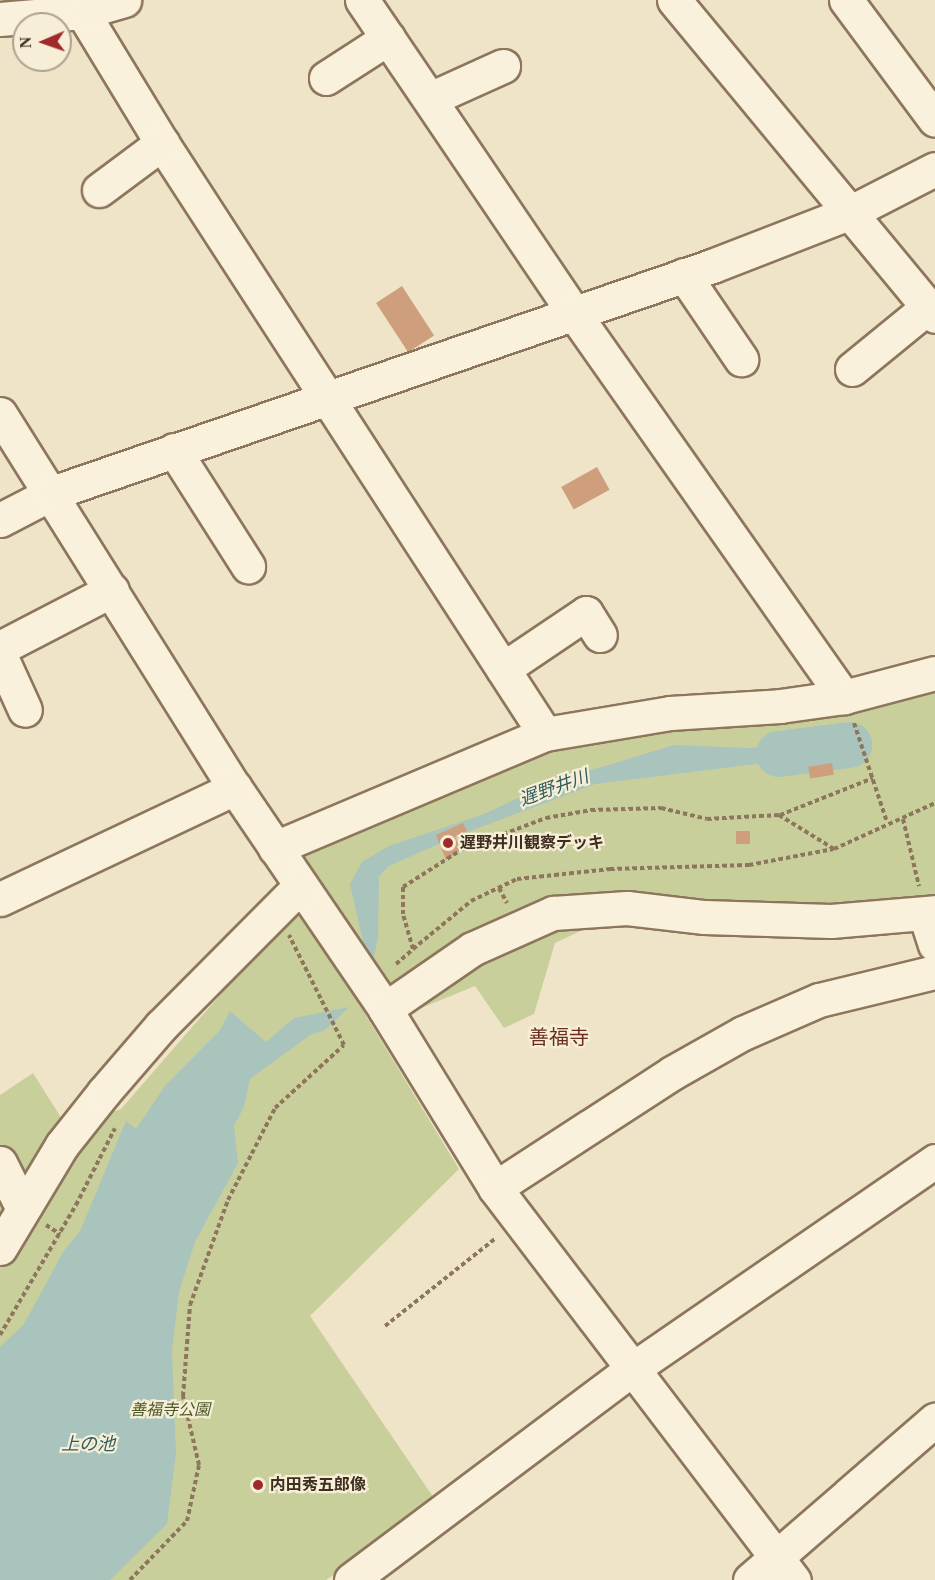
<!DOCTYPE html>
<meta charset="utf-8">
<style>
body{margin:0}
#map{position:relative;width:935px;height:1580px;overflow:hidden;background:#f0e4c8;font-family:"Times New Roman","Noto Sans JP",serif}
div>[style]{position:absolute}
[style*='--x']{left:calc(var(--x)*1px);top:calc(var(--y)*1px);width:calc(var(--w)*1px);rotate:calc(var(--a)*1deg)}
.green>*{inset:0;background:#c9cf9b}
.water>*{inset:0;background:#a9c4bc}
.river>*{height:46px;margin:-23px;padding:0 23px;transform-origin:23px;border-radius:23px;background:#a9c4bc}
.building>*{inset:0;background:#cf9f7d;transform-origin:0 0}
.path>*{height:4px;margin-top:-2px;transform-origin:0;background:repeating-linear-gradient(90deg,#8d765c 0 4.5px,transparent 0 7.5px)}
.roads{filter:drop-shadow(2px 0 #8d765c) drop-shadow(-2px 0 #8d765c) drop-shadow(0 2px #8d765c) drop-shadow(0 -2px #8d765c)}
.minor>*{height:33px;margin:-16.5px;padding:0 16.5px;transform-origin:16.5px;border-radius:16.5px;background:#faf1dc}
.dots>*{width:16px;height:16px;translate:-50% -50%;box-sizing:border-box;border:3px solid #f7eed8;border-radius:50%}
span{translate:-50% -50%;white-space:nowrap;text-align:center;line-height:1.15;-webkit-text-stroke:4.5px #f7eed8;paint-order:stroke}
.poi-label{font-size:16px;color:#3d2e20;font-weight:700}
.left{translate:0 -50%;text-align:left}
.park-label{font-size:16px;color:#4d5a26;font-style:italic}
.water-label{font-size:18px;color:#2f5d5a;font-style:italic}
.quarter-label{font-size:20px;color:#6b2e1e}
.north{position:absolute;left:12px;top:12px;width:60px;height:60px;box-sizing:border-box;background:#f7eed8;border:2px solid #ada18e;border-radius:50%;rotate:268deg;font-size:16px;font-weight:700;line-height:24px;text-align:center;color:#3d2e20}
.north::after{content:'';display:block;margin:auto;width:21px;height:27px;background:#9e2a2b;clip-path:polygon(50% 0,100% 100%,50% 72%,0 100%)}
</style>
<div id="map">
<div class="green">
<i style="clip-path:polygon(935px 685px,935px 920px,608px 918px,555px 943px,534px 1014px,504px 1028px,475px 986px,414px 1011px,398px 990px,385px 1000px,291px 852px,573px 738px)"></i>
<i style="clip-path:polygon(301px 908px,459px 1169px,310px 1316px,438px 1504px,326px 1580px,0 1580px,0 1095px,33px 1073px,67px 1127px,121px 1109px,292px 912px,295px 915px)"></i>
</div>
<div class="water">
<i style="clip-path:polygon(841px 739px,843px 753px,595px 784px,452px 838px,389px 866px,379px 876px,378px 938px,372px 965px,356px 953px,363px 942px,350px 884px,362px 862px,389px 846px,484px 814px,552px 782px,674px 745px,748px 748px)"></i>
<i style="clip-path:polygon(349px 1007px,325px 1030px,310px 1035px,250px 1079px,244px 1107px,234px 1126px,238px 1163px,195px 1242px,179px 1292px,172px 1351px,176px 1453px,167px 1524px,110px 1580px,0 1580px,0 1347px,24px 1324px,63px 1252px,80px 1231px,126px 1121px,136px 1129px,165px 1086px,220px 1030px,230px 1011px,266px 1042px,294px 1018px)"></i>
</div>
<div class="river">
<i style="--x:779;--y:754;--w:71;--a:-7.3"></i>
</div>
<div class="building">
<i style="left:402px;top:286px;width:59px;height:31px;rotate:57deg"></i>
<i style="left:597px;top:467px;width:26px;height:41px;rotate:61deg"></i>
<i style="left:832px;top:763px;width:12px;height:24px;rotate:81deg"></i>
<i style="clip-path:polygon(463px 823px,467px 831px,455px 837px,461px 850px,446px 860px,436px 835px)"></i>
<i style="left:750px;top:831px;width:13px;height:14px;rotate:90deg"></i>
</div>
<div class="path">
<i style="--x:854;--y:723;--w:104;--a:71.6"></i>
<i style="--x:780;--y:815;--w:100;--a:-21.7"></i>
<i style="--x:903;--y:819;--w:69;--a:76.6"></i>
<i style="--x:499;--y:888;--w:17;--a:62"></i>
<i style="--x:413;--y:949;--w:75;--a:-39.6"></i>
<i style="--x:471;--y:901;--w:51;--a:-25.6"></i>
<i style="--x:517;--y:879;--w:94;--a:-6.1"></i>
<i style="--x:610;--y:869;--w:139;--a:-1.6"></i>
<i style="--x:749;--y:865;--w:86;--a:-10.7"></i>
<i style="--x:834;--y:849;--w:111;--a:-24.5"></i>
<i style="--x:396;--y:964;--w:23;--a:-41"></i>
<i style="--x:413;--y:949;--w:36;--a:-106"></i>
<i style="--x:403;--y:914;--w:27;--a:-90"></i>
<i style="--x:403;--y:887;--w:69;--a:-32.5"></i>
<i style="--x:461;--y:850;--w:91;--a:-20.6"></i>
<i style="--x:546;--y:818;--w:46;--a:-10.1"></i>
<i style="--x:591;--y:810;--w:70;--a:-1.6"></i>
<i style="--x:661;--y:808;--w:47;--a:13.4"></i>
<i style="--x:707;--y:819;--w:72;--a:-3.2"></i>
<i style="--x:779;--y:815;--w:65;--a:31.7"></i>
<i style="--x:46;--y:1225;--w:17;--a:33"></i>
<i style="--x:385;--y:1326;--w:142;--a:-38.4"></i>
<i style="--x:0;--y:1335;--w:151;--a:-59.7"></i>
<i style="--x:76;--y:1205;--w:86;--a:-63.1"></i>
<i style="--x:130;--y:1580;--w:82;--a:-46"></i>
<i style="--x:187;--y:1521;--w:57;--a:-77.9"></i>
<i style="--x:199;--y:1465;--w:71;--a:-103.1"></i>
<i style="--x:183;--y:1396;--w:91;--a:-85.6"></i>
<i style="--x:190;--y:1305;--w:112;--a:-70.1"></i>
<i style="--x:228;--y:1200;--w:103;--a:-62.9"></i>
<i style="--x:275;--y:1108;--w:93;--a:-42.4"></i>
<i style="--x:344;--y:1045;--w:123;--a:-116.6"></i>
</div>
<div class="roads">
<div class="minor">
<i style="--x:75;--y:0;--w:167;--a:58.7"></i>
<i style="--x:162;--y:143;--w:704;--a:57.05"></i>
<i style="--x:362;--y:0;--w:377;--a:55.9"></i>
<i style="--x:573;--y:312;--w:471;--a:54.9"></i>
<i style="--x:674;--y:0;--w:410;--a:50.4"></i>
<i style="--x:846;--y:0;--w:149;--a:53.4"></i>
<i style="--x:0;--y:19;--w:83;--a:-4.8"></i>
<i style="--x:83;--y:12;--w:43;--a:-16.3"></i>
<i style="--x:326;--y:78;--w:74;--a:-32.8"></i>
<i style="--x:432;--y:98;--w:78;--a:-24.3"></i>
<i style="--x:99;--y:190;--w:79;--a:-36.7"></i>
<i style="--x:684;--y:275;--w:102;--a:55.8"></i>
<i style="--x:852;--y:369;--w:98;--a:-39.2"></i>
<i style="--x:0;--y:414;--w:442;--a:57.9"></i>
<i style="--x:235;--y:788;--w:267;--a:55.8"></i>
<i style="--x:385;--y:1009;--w:210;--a:58.4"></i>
<i style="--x:495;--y:1188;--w:493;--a:52.7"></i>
<i style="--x:174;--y:450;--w:138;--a:57.5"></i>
<i style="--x:0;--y:520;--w:59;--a:-27.4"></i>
<i style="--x:52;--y:493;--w:698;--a:-18.98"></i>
<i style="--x:712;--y:266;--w:149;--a:-21.2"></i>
<i style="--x:851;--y:212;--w:94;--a:-27.1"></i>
<i style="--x:0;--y:648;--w:126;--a:-27.4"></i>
<i style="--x:0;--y:655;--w:60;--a:65.6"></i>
<i style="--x:503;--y:669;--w:100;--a:-34"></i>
<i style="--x:586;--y:613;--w:26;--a:58"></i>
<i style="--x:275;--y:848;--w:293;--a:-22.9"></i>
<i style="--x:545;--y:734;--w:127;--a:-9.5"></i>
<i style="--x:670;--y:713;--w:110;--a:-3.6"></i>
<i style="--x:780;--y:706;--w:65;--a:-8"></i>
<i style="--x:844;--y:697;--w:94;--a:-14.8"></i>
<i style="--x:0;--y:899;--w:260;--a:-25.3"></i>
<i style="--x:925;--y:914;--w:32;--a:72"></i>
<i style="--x:385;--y:1009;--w:106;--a:-34.6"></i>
<i style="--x:472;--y:949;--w:89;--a:-24"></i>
<i style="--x:553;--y:913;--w:74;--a:-3.9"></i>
<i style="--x:627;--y:908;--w:78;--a:6.7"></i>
<i style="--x:704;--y:917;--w:127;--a:1.8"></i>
<i style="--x:831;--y:921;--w:104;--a:-4.9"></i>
<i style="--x:0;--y:1163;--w:51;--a:63.4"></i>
<i style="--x:495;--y:1188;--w:211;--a:-33"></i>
<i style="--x:672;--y:1073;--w:81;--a:-29.4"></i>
<i style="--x:743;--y:1033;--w:83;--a:-23.5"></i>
<i style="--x:819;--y:1000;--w:119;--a:-13.6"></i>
<i style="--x:0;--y:1248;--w:120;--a:-59"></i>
<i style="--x:62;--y:1145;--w:68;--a:-51.6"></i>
<i style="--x:104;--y:1092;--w:87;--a:-49.2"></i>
<i style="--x:161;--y:1026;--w:197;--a:-45.2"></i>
<i style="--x:351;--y:1580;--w:350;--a:-36.9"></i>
<i style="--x:631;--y:1370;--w:369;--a:-34.5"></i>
<i style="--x:750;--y:1580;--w:245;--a:-40.9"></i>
</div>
</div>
<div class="dots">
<i style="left:448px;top:843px;background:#9e2a2b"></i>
<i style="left:258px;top:1485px;background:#9e2a2b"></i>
</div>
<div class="poi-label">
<span class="left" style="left:460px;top:843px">遅野井川観察デッキ</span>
<span class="left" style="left:270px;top:1485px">内田秀五郎像</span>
</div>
<div class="park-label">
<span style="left:170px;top:1410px">善福寺公園</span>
</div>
<div class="water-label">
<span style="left:554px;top:788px;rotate:-20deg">遅野井川</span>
<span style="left:88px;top:1444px">上の池</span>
</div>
<div class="quarter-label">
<span style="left:559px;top:1037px">善福寺</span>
</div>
<div class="north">N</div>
</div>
